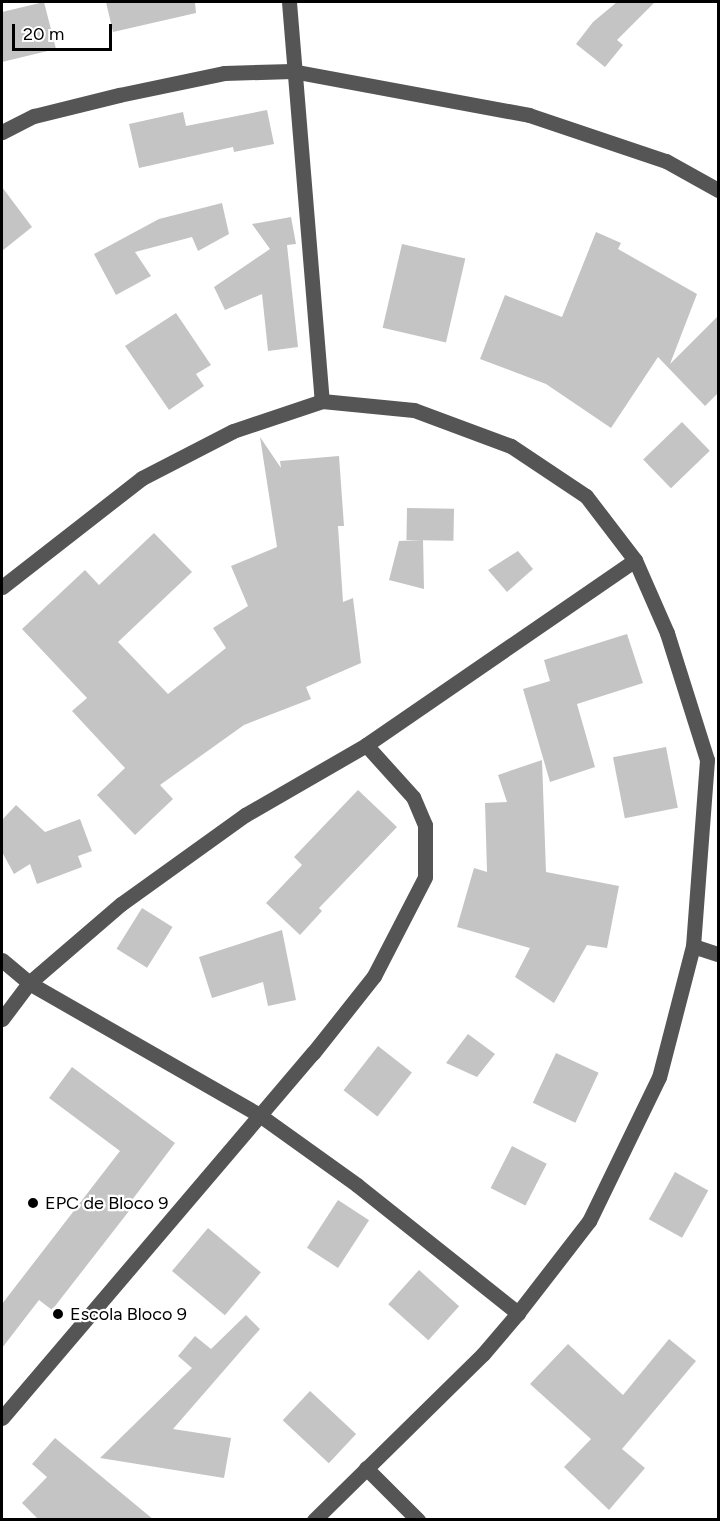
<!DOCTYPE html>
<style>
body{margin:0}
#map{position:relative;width:720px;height:1521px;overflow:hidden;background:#fff;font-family:Figtree,sans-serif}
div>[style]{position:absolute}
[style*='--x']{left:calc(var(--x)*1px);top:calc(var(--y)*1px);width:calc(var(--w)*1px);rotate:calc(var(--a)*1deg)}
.building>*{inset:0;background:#c4c4c4;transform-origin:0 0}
.minor>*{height:15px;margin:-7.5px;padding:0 7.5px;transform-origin:7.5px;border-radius:7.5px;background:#555}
.dots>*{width:16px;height:16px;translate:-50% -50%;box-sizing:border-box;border:3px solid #fff;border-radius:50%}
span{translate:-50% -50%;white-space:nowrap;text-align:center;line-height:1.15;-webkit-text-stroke:4.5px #fff;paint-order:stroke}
.poi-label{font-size:18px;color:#000}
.left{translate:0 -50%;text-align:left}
.frame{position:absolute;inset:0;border:3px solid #000;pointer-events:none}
.scale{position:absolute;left:12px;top:24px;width:100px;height:27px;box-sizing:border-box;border:3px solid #000;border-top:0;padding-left:8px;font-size:18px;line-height:21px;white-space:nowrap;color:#000;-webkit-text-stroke:4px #fff;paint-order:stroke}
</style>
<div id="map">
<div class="building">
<i style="clip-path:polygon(44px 2px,56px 49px,2px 62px,2px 12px)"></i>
<i style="clip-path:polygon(106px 2px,195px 2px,196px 13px,113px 32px)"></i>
<i style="clip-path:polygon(617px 2px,655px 2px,617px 40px,623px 45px,605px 67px,576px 44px,593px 22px)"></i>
<i style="clip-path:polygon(267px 110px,274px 144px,234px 152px,233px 147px,139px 168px,129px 124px,183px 112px,186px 126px)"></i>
<i style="clip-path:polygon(2px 187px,32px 227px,2px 251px)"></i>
<i style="clip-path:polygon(222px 203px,229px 234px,198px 251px,192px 237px,135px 252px,151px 276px,116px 295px,94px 254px,159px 219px)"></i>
<i style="clip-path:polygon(291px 217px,296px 244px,287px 245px,298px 347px,268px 351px,262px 294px,225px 310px,214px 287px,270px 249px,252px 224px)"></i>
<i style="clip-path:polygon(596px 232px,621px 243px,618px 249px,697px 294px,670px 364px,718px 316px,718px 393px,705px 406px,658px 357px,611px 428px,546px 384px,480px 359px,505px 295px,562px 317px)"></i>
<i style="left:402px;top:244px;width:65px;height:86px;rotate:13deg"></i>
<i style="clip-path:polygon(176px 313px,211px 365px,196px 374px,204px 386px,169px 410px,125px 346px)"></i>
<i style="left:682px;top:422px;width:40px;height:54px;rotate:46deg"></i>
<i style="clip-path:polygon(260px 437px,281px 468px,280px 461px,339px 456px,344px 526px,338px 526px,343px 602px,353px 598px,361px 663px,306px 687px,311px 699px,244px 725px,160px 785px,173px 799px,135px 835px,97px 795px,125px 768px,72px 711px,87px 698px,22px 629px,85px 570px,99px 585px,154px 533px,192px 572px,118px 642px,168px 694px,226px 648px,213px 628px,248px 606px,231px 566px,277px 547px)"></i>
<i style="left:407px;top:508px;width:47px;height:32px;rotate:1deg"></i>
<i style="clip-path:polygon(423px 540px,424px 589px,389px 580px,399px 541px)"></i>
<i style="clip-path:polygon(518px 551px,533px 569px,507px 592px,488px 570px)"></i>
<i style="clip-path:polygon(627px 634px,643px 683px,577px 704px,595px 767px,550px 782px,523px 689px,550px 681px,544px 660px)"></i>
<i style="left:666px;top:747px;width:62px;height:54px;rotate:79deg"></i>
<i style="clip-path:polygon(542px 760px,546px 872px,619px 886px,607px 948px,587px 945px,554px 1003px,515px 977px,530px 948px,457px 927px,474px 868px,487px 872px,485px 803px,507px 802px,498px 775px)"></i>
<i style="clip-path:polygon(358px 790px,397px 827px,319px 908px,322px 911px,300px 935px,266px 903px,302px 865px,294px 857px)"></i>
<i style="clip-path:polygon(16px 805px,45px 832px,80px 819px,92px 851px,78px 856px,82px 867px,37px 884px,30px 864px,14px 874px,2px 852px,2px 820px)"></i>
<i style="left:142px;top:908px;width:36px;height:48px;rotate:32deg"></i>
<i style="clip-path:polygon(282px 930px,296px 1000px,268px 1006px,263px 982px,212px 998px,199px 957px)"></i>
<i style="clip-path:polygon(468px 1034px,495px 1054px,477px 1077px,446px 1063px)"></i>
<i style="left:378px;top:1046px;width:43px;height:56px;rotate:38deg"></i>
<i style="left:556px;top:1053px;width:47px;height:55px;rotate:25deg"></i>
<i style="clip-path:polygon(72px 1067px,175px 1143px,126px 1208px,129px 1211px,52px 1310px,39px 1300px,2px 1348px,2px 1304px,120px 1151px,49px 1098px)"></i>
<i style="left:512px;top:1146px;width:39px;height:47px;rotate:27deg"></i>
<i style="left:675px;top:1172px;width:38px;height:54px;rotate:29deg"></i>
<i style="left:338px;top:1200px;width:37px;height:57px;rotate:33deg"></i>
<i style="left:208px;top:1228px;width:69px;height:56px;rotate:40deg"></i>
<i style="left:419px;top:1270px;width:54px;height:46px;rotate:42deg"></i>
<i style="clip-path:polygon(246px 1315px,260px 1329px,173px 1429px,231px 1438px,224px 1478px,100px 1458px,192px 1368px,178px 1356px,195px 1336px,211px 1349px)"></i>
<i style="clip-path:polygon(669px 1339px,696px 1361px,622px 1449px,645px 1468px,609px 1510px,564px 1467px,591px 1439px,530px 1384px,568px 1344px,623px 1395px)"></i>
<i style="left:310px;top:1391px;width:63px;height:40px;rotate:43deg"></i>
<i style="clip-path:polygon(55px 1438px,154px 1520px,39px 1520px,22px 1503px,47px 1477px,32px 1464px)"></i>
</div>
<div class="minor">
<i style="--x:289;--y:2;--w:400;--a:85.3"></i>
<i style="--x:2;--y:132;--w:36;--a:-27"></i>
<i style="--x:34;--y:116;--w:88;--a:-13.9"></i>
<i style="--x:119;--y:95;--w:107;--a:-11.8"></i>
<i style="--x:224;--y:73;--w:68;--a:-1.7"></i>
<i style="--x:292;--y:71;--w:241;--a:10.5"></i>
<i style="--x:529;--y:115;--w:145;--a:18.6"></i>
<i style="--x:666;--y:161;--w:60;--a:29.1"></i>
<i style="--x:2;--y:587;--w:177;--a:-37.9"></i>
<i style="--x:142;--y:478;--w:102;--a:-27.3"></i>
<i style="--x:233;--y:431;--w:94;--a:-18.6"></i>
<i style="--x:322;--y:401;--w:92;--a:5.6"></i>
<i style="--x:414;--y:410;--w:103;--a:20.4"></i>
<i style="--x:511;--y:446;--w:90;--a:33.7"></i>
<i style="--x:586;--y:496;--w:81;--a:52.6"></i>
<i style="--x:635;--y:560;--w:80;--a:66.3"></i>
<i style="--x:667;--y:633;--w:133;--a:72.5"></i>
<i style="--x:707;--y:760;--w:187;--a:94.3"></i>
<i style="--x:693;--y:946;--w:135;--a:104.5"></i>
<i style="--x:659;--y:1077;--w:160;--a:115.9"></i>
<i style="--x:589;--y:1221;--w:116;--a:127.7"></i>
<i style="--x:693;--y:946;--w:26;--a:18"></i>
<i style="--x:2;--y:960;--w:35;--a:40"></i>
<i style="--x:29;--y:983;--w:264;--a:29.8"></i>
<i style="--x:258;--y:1114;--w:122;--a:35.6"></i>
<i style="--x:357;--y:1185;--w:206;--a:38.5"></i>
<i style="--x:518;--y:1313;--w:54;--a:130.5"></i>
<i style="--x:483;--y:1354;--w:237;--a:135.5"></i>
<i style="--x:2;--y:1019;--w:45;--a:-53.1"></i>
<i style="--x:29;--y:983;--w:121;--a:-40.7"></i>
<i style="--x:121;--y:904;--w:153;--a:-35.7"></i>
<i style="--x:245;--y:815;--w:140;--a:-30"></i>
<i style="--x:366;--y:745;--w:326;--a:-34.5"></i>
<i style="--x:2;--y:1418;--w:480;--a:-49.6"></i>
<i style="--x:313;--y:1053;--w:98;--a:-51.6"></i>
<i style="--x:374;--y:976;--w:111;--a:-62.7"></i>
<i style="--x:425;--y:877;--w:52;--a:-90"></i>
<i style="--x:425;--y:825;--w:30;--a:-113"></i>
<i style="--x:413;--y:797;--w:70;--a:-132.1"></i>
<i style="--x:366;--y:1468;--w:74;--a:45"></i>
</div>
<div class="dots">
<i style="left:33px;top:1203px;background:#000"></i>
<i style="left:58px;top:1314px;background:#000"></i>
</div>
<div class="poi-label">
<span class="left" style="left:45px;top:1203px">EPC de Bloco 9</span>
<span class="left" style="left:70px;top:1314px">Escola Bloco 9</span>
</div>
<div class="frame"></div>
<div class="scale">20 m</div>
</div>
